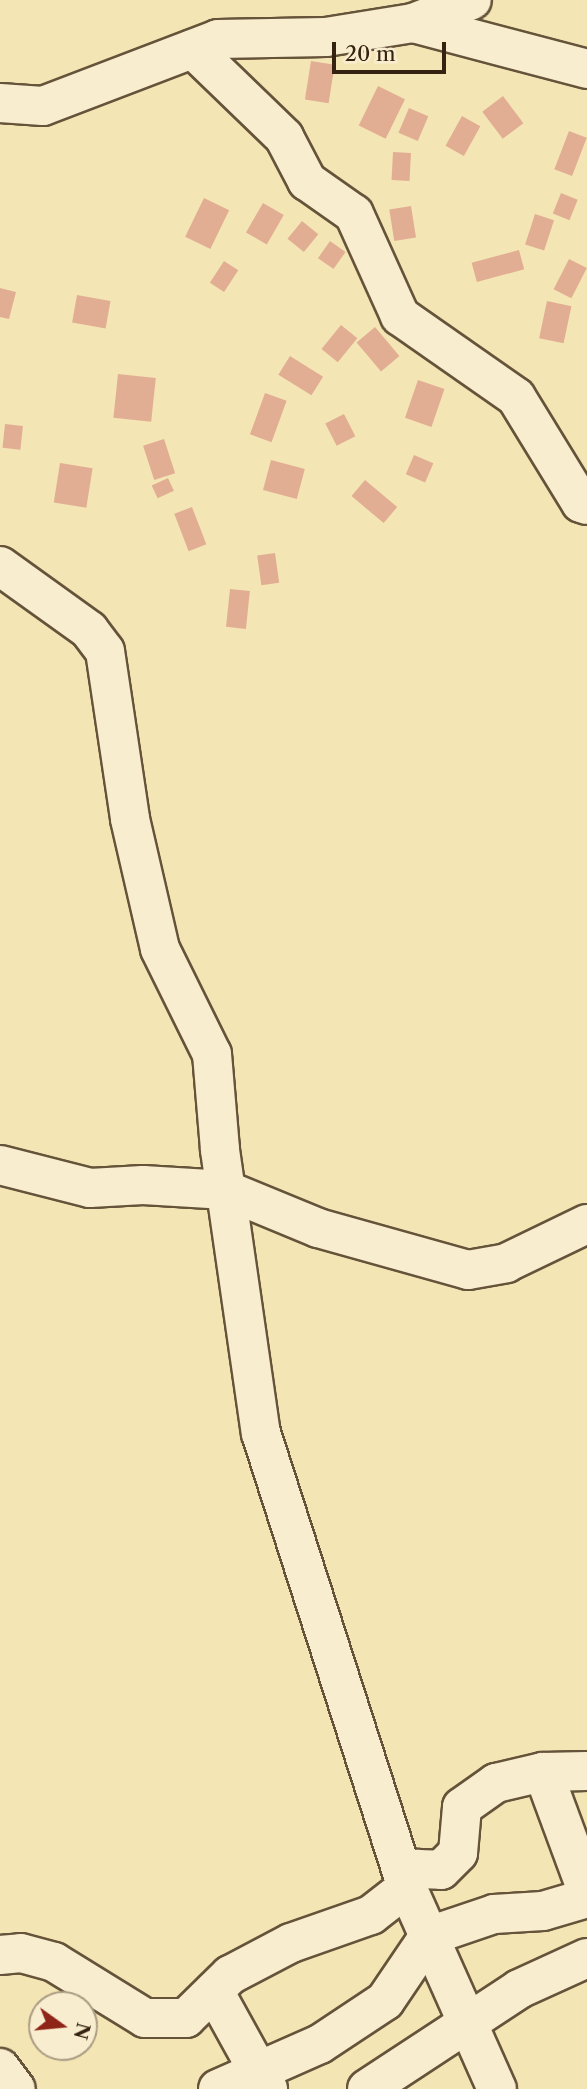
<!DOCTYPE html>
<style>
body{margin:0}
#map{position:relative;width:587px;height:2089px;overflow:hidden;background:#f4e5b5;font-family:"Libre Caslon Text",serif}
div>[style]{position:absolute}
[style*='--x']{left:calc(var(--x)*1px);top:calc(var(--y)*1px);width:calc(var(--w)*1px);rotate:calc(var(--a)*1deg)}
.building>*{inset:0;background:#e2ae93;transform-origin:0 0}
.roads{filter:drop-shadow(2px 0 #65533a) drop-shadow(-2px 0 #65533a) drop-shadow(0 2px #65533a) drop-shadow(0 -2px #65533a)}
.minor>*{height:38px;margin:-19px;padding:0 19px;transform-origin:19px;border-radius:19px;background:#f8eecf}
span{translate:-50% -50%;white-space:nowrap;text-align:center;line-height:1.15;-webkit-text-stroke:5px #f8eecf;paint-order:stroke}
.north{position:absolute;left:28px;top:1991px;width:70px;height:70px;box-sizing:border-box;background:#f8eecf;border:2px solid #aa9c83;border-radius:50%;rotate:105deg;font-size:19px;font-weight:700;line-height:28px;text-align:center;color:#352211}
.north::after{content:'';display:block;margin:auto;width:24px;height:32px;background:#8f2418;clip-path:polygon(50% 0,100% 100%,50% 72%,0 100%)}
.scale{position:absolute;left:332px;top:42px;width:114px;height:32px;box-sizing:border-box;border:4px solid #352211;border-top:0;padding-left:9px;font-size:21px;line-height:24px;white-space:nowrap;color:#352211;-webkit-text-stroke:5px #f8eecf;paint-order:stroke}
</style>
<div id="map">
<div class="building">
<i style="left:311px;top:61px;width:24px;height:39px;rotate:9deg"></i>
<i style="left:378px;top:86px;width:30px;height:44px;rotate:26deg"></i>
<i style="left:503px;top:96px;width:34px;height:26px;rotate:53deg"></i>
<i style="left:409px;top:108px;width:21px;height:27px;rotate:23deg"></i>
<i style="left:462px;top:116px;width:21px;height:34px;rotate:29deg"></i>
<i style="left:569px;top:131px;width:19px;height:41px;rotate:21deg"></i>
<i style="left:393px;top:152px;width:18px;height:28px;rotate:3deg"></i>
<i style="left:561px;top:193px;width:18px;height:22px;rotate:22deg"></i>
<i style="left:204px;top:198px;width:28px;height:43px;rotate:26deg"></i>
<i style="left:263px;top:203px;width:24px;height:34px;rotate:30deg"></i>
<i style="left:411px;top:206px;width:32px;height:22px;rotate:81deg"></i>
<i style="left:535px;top:214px;width:20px;height:32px;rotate:18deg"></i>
<i style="left:302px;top:221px;width:21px;height:23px;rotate:39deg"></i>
<i style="left:330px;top:241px;width:19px;height:21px;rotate:35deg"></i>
<i style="left:519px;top:250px;width:20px;height:49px;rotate:75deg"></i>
<i style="left:569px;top:259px;width:20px;height:34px;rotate:27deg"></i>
<i style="left:224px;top:261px;width:17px;height:26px;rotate:33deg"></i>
<i style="clip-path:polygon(0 288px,16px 292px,9px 319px,0 317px)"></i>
<i style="left:77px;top:295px;width:34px;height:28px;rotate:10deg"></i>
<i style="left:547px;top:301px;width:25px;height:38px;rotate:12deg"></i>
<i style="left:341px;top:325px;width:21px;height:31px;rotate:39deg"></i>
<i style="left:375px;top:327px;width:38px;height:24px;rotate:50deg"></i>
<i style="left:290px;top:356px;width:39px;height:22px;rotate:32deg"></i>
<i style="left:118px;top:374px;width:38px;height:44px;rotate:6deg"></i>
<i style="left:418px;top:380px;width:28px;height:40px;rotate:19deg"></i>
<i style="left:265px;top:393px;width:23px;height:44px;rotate:20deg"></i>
<i style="left:344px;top:414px;width:25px;height:21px;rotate:63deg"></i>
<i style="left:5px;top:424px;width:18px;height:24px;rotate:6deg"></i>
<i style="left:164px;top:439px;width:36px;height:22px;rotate:72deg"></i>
<i style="left:414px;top:455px;width:21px;height:21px;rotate:23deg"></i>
<i style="left:271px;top:460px;width:35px;height:31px;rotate:15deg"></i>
<i style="left:60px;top:463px;width:33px;height:40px;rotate:9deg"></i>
<i style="left:168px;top:478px;width:14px;height:18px;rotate:65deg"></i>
<i style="left:365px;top:480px;width:42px;height:21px;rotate:40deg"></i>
<i style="left:192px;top:507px;width:40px;height:19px;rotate:69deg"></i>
<i style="left:275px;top:553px;width:30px;height:18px;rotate:82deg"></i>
<i style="left:230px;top:589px;width:20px;height:38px;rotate:6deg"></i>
</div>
<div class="roads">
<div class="minor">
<i style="--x:413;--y:23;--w:63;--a:-21.3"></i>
<i style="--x:193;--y:49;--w:127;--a:44"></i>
<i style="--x:284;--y:137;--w:50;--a:62.4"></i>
<i style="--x:307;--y:181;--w:57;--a:35.1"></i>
<i style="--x:354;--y:214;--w:112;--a:65.7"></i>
<i style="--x:400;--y:316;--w:141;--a:34.9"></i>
<i style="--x:516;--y:397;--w:124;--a:58.5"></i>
<i style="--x:581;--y:503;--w:6;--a:18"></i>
<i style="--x:0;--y:103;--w:43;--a:4"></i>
<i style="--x:43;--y:106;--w:187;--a:-20.9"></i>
<i style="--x:218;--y:39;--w:108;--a:-1.1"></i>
<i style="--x:326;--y:37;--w:88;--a:-9.1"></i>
<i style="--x:413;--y:23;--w:180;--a:14.8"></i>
<i style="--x:0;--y:566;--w:110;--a:35.7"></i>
<i style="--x:89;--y:630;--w:26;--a:53"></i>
<i style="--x:105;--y:651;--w:170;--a:81.5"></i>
<i style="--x:130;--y:819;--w:133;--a:77"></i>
<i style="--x:160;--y:949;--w:117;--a:63.7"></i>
<i style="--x:212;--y:1054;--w:96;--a:85.2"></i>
<i style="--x:220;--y:1150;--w:286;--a:81.8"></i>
<i style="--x:261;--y:1433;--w:477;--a:72.2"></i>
<i style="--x:407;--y:1887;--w:221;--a:66"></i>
<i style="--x:0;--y:1165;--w:93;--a:14.3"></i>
<i style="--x:90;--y:1188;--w:53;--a:-3.2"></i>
<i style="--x:143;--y:1185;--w:83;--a:3.4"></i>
<i style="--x:226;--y:1190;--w:100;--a:22.4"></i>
<i style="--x:318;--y:1228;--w:156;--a:15.6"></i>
<i style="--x:468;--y:1270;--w:39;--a:-10"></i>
<i style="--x:506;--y:1263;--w:90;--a:-25.7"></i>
<i style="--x:543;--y:1772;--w:127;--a:69.7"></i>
<i style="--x:0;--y:1955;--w:21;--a:-5"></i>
<i style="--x:21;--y:1953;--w:34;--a:15"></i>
<i style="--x:54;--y:1962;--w:107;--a:31.6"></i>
<i style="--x:145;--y:2018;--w:41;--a:0"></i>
<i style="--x:186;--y:2018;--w:62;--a:-44.3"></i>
<i style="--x:230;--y:1975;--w:69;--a:-27.7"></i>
<i style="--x:291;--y:1943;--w:85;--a:-19.3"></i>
<i style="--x:371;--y:1915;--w:46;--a:-37.9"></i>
<i style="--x:407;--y:1887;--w:21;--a:-61"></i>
<i style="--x:417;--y:1869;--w:24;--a:2"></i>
<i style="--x:441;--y:1870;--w:24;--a:-45"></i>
<i style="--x:458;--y:1853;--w:46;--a:-85"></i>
<i style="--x:462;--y:1807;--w:42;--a:-35.2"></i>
<i style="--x:496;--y:1783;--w:48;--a:-13.2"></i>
<i style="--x:543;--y:1772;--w:44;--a:-1.3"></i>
<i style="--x:214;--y:1991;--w:112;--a:61.1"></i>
<i style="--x:0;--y:2068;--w:26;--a:53"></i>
<i style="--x:218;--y:2089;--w:111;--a:-23.8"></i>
<i style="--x:320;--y:2044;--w:78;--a:-33.5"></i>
<i style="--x:385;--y:2001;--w:78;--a:-55.9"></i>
<i style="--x:429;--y:1936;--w:69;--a:-18.7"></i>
<i style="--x:494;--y:1914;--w:49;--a:-3.5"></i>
<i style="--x:543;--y:1911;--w:46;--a:-16.5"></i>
<i style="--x:367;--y:2089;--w:182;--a:-33.3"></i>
<i style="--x:519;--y:1989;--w:75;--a:-24.5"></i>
</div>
</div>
<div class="north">N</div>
<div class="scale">20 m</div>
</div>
